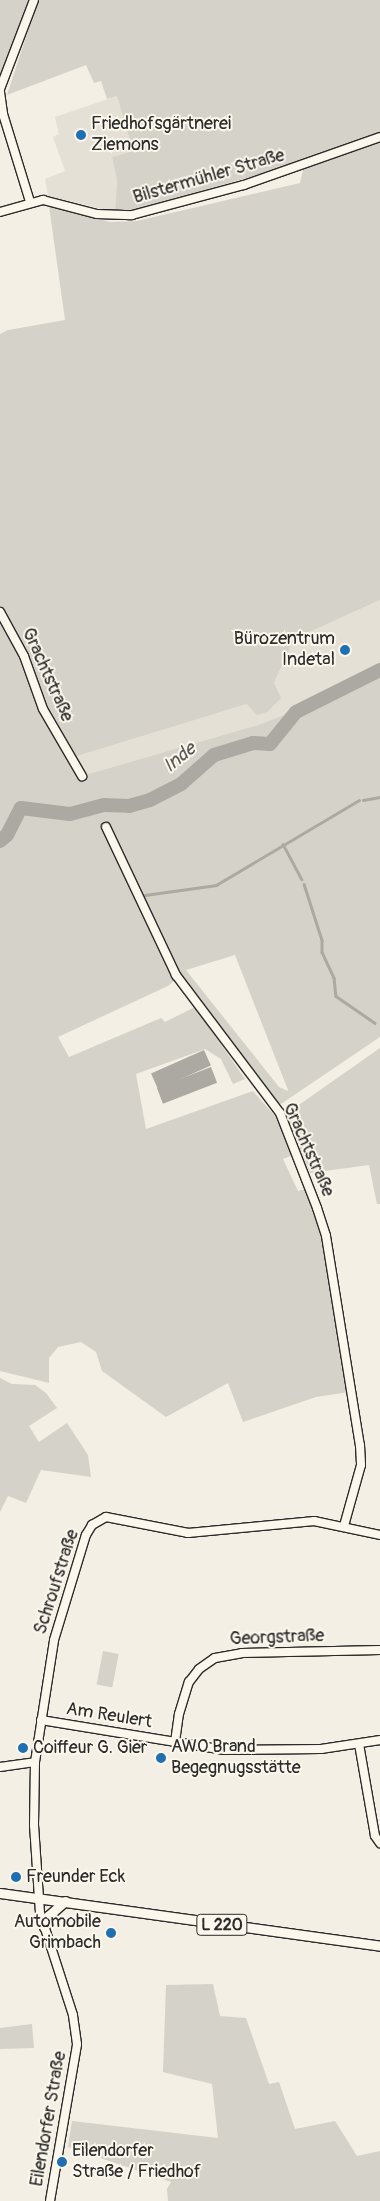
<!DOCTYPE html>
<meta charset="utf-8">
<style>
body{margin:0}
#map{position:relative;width:380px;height:2201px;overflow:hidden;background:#f3efe4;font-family:Pangolin,sans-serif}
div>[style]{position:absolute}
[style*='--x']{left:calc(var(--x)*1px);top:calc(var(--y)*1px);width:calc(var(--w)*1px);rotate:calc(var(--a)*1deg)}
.built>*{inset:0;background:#e4e0d6}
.green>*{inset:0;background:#d5d2c9;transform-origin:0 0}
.water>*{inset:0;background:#aca9a2;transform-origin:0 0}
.stream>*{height:2.5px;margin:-1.25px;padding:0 1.25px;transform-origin:1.25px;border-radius:1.25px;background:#aca9a2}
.river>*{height:14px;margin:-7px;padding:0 7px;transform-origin:7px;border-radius:7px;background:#aca9a2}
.roads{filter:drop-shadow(1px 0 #2b2b2b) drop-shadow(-1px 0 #2b2b2b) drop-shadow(0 1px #2b2b2b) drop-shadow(0 -1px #2b2b2b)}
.minor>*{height:8px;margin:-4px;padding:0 4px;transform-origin:4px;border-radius:4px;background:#fbf7ec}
.major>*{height:9px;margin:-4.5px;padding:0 4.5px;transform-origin:4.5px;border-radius:4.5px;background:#fbf7ec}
.dots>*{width:14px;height:14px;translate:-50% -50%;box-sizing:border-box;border:2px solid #fbf7ec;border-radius:50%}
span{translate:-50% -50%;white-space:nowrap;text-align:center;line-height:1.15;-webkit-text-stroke:4px #fbf7ec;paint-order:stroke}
.shield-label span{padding:1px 4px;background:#fbf7ec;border:1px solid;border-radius:4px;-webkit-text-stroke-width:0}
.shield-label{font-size:16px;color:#2b2b2b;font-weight:700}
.poi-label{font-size:18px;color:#2b2b2b}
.left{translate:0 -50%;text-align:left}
.right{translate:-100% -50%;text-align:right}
.street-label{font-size:18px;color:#2b2b2b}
.water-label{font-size:19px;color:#585755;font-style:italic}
</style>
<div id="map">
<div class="built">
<i style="clip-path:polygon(117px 96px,133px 151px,112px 157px,117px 180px,115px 212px,48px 196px,45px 179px,65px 171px,53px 137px,59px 134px,55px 117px)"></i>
<i style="clip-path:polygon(380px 600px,380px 665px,299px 704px,290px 713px,258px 725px,85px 775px,74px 757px,247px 704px,274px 683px,294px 639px)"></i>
</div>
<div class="green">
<i style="clip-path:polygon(0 0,31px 0,0 79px)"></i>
<i style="clip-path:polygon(evenodd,38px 0,380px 0,380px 600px,294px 639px,274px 683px,281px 698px,267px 712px,257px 715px,247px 704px,74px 757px,85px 775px,258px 725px,290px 713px,298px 704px,380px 665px,380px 1037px,278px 1106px,181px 975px,168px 986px,58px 1037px,69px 1057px,161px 1018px,165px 1022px,195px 1007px,245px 1079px,233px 1084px,221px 1059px,205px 1049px,136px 1074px,146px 1129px,253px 1091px,275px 1116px,293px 1155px,283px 1159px,298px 1191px,308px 1188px,325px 1236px,349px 1392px,316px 1397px,243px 1422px,228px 1383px,166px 1417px,102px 1371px,96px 1352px,81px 1342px,58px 1347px,49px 1358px,49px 1383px,0 1371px,0 334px,8px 330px,65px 320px,49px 206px,110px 222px,137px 221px,300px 183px,305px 161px,132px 211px,115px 212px,117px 180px,112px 157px,133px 151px,117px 96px,107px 99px,101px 81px,94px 83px,86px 65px,7px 95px,38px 0,124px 861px,171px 960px,166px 963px,132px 894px,124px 861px,38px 0,235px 955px,288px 1090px,288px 1091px,279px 1087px,186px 970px,235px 955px)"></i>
<i style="clip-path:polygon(380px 1048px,380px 1204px,377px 1204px,369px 1165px,310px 1173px,286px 1114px)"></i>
<i style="clip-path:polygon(0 1378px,12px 1384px,35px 1385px,46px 1393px,57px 1408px,29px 1426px,39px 1442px,67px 1423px,88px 1455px,91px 1477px,41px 1470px,26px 1503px,8px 1496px,0 1512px)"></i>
<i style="left:103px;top:1651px;width:16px;height:34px;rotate:11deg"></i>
<i style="clip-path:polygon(213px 1984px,220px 2016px,246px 2018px,269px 2084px,279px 2082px,295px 2129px,335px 2121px,357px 2156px,380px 2151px,380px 2201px,168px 2201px,167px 2189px,171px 2182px,68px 2147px,72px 2121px,218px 2138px,212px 2084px,163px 2072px,166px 1985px)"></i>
<i style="clip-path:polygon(32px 2024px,34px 2048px,0 2049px,0 2028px)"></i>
</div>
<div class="water">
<i style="left:204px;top:1050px;width:17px;height:58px;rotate:66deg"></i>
<i style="left:211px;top:1067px;width:17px;height:58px;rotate:69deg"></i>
</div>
<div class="stream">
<i style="--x:363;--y:800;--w:17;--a:-10"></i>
<i style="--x:283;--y:844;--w:40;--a:62"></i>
<i style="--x:304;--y:884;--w:59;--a:72.2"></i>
<i style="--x:322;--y:940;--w:12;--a:90"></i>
<i style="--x:322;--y:952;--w:29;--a:65"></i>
<i style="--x:334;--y:978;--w:18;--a:84"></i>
<i style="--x:336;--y:996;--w:47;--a:34.7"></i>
<i style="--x:145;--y:895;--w:72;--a:-8"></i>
<i style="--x:216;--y:885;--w:166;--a:-30.7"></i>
</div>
<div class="river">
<i style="--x:0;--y:841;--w:9;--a:-41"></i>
<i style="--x:7;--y:835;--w:30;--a:-63"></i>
<i style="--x:21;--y:808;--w:49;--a:7"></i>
<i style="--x:70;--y:814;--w:35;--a:-15"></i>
<i style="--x:104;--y:805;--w:25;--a:2"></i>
<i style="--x:129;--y:806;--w:22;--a:-16"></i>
<i style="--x:150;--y:800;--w:35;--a:-27"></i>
<i style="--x:181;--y:784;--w:44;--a:-41.3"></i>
<i style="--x:214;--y:755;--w:41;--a:-17.1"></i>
<i style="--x:253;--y:743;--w:17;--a:3"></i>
<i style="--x:270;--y:744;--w:41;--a:-50.9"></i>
<i style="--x:296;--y:712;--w:94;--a:-26.6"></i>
</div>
<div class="roads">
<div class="minor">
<i style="--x:0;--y:89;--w:95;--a:-69.1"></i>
<i style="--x:0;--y:92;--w:22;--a:82"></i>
<i style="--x:3;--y:114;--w:92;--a:72.9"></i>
<i style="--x:0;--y:212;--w:45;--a:-15.6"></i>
<i style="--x:43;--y:200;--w:56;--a:14.5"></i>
<i style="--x:97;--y:214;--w:35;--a:2"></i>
<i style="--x:132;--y:215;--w:116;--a:-15"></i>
<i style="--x:244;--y:185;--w:144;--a:-19.4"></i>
<i style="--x:0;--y:612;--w:50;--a:61.4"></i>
<i style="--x:24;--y:656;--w:56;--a:70.3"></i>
<i style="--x:43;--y:709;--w:78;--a:59.8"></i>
<i style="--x:106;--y:827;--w:164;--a:64.7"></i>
<i style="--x:176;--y:975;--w:173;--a:53"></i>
<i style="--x:280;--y:1113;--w:102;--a:68.7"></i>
<i style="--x:317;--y:1208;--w:29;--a:72"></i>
<i style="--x:326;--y:1236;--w:212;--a:80.8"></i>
<i style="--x:360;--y:1445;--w:20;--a:87"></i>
<i style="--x:361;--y:1465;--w:63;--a:105.6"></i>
<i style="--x:41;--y:1720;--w:186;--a:9.3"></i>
<i style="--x:225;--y:1750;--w:96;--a:-0.6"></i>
<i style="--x:321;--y:1749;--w:60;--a:-8.7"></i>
<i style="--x:175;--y:1742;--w:28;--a:-82"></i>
<i style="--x:179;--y:1714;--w:34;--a:-73"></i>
<i style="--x:189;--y:1682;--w:16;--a:-52"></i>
<i style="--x:199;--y:1669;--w:19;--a:-35"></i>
<i style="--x:215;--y:1658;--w:27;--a:-10"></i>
<i style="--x:242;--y:1653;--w:138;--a:-1.2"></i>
<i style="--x:359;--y:1744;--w:93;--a:80.1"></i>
<i style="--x:375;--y:1836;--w:9;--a:54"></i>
<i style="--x:0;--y:1767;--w:35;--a:-8"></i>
<i style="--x:50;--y:2201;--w:159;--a:-80.2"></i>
<i style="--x:77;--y:2044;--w:29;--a:-98"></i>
<i style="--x:73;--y:2015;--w:107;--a:-107.9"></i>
<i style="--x:40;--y:1913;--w:88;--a:-93.9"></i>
<i style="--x:34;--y:1825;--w:63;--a:-89.1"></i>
<i style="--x:35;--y:1762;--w:123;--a:-81.1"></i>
<i style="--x:54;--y:1640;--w:110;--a:-73.1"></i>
<i style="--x:86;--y:1535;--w:12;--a:-59"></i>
<i style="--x:92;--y:1525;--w:16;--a:-30"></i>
<i style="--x:106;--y:1517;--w:84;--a:11"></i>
<i style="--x:188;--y:1533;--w:127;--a:-5.4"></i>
<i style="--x:314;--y:1521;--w:67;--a:12"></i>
</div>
<div class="major">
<i style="--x:0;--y:1893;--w:384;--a:7.9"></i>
<i style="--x:44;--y:1927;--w:12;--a:-70"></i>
<i style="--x:48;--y:1916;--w:23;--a:-41"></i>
</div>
</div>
<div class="dots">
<i style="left:81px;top:135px;background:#1f6fb2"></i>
<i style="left:345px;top:650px;background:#1f6fb2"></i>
<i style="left:23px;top:1748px;background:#1f6fb2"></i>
<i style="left:161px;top:1758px;background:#1f6fb2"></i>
<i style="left:16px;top:1877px;background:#1f6fb2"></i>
<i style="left:111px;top:1933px;background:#1f6fb2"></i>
<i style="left:62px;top:2162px;background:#1f6fb2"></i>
</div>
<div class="shield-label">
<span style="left:222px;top:1925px">L 220</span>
</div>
<div class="poi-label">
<span class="left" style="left:91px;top:135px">Friedhofsgärtnerei<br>Ziemons</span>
<span class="right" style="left:335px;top:650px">Bürozentrum<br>Indetal</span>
<span class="left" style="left:33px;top:1748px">Coiffeur G. Gier</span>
<span class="left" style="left:171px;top:1758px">AWO Brand<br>Begegnugsstätte</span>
<span class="left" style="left:26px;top:1877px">Freunder Eck</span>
<span class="right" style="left:101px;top:1933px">Automobile<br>Grimbach</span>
<span class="left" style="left:72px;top:2162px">Eilendorfer<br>Straße / Friedhof</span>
</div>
<div class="street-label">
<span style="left:209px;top:177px;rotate:-16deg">Bilstermühler Straße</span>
<span style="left:47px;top:675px;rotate:66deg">Grachtstraße</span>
<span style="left:308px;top:1150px;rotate:66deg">Grachtstraße</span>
<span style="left:57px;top:1582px;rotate:-72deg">Schroufstraße</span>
<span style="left:277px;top:1638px;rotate:-2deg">Georgstraße</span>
<span style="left:109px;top:1716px;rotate:9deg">Am Reulert</span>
<span style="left:49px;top:2119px;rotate:-80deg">Eilendorfer Straße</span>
</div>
<div class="water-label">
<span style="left:180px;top:758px;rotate:-39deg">Inde</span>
</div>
</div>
